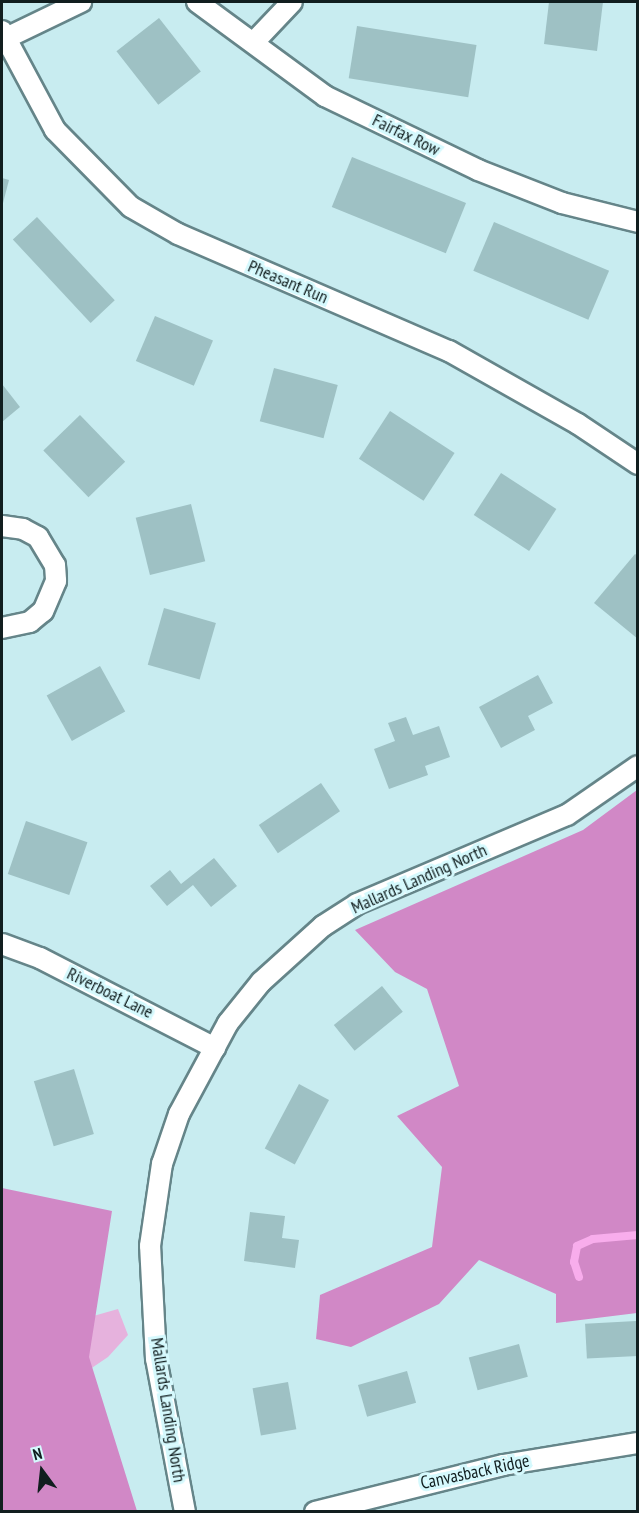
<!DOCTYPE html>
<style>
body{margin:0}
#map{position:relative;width:639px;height:1513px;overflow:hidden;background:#c8ecf0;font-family:"PT Sans Narrow",sans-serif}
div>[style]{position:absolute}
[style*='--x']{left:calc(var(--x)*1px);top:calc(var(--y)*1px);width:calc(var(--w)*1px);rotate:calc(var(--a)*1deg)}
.green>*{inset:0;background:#e6b2dd}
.forest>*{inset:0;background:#d188c6}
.stream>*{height:8px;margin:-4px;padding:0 4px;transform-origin:4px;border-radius:4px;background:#f8adec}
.building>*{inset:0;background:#9ec1c4;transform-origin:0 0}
.roads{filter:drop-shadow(2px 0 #658589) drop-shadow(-2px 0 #658589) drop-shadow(0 2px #658589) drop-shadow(0 -2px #658589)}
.minor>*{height:20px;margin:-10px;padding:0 10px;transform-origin:10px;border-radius:10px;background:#fff}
span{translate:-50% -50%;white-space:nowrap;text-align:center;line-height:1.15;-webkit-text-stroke:6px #d5f9fd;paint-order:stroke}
.street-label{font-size:18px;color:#111e1f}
.frame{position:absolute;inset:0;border:3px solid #111e1f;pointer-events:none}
.north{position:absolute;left:12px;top:1441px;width:60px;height:60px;-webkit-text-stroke:4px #d5f9fd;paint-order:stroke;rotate:345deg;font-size:16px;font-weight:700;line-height:24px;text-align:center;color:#111e1f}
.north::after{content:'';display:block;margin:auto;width:21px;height:27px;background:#111e1f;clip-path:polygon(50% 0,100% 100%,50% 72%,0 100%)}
</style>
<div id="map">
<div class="green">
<i style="clip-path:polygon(118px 1309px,128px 1335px,108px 1357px,65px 1386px,2px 1342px)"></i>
</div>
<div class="forest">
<i style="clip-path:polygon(637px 790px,637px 1313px,556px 1323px,556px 1294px,479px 1260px,439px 1304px,351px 1347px,316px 1339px,320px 1295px,432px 1247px,442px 1167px,397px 1116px,459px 1086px,427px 989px,395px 972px,355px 930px,583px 830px)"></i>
<i style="clip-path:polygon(2px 1188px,112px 1211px,89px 1357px,137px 1511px,2px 1511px)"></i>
</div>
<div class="stream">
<i style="--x:579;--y:1277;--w:16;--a:-108"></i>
<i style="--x:574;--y:1262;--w:16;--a:-79"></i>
<i style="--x:577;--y:1246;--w:17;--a:-24"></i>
<i style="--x:593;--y:1239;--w:45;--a:-5.1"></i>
</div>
<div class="building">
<i style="clip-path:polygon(549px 2px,603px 2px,597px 51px,544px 44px)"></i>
<i style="left:159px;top:18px;width:68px;height:54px;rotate:52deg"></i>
<i style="left:357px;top:26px;width:121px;height:53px;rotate:9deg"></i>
<i style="left:352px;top:157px;width:123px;height:54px;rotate:22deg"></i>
<i style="clip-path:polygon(2px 178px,9px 180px,2px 207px)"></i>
<i style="left:37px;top:217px;width:114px;height:33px;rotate:47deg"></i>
<i style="left:494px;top:222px;width:125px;height:53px;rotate:23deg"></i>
<i style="left:155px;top:316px;width:63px;height:49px;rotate:23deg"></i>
<i style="left:274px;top:368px;width:66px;height:55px;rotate:15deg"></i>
<i style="clip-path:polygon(2px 384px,20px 407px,2px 422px)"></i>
<i style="left:390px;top:411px;width:77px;height:57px;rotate:33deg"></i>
<i style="left:80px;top:415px;width:65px;height:51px;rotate:46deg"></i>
<i style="left:501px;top:473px;width:66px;height:50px;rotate:33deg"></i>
<i style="left:191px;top:504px;width:59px;height:57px;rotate:76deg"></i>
<i style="clip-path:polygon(635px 554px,638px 556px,638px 639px,594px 603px)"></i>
<i style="left:164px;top:608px;width:54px;height:59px;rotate:16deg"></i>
<i style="left:100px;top:666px;width:52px;height:61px;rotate:61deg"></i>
<i style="clip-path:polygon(538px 675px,553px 703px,528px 716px,535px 730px,501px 748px,479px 707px)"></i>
<i style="clip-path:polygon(406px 717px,413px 735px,439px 726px,450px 757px,425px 766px,428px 775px,389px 789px,374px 749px,395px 741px,388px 723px)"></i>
<i style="left:321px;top:783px;width:34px;height:75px;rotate:56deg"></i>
<i style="left:26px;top:821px;width:65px;height:56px;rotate:19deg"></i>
<i style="clip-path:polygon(214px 858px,237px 886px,211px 907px,193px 885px,167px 906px,150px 886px,170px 870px,181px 884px)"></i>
<i style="left:382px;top:986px;width:33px;height:62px;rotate:51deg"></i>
<i style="left:74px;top:1069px;width:68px;height:42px;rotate:73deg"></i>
<i style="left:299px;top:1084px;width:34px;height:73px;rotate:28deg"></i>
<i style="clip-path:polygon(250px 1212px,285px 1216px,282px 1238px,299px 1240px,295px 1268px,244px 1261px)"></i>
<i style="left:636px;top:1321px;width:35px;height:51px;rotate:87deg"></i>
<i style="left:519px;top:1344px;width:34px;height:52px;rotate:75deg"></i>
<i style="left:407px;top:1371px;width:33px;height:51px;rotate:74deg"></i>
<i style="left:288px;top:1382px;width:48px;height:36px;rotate:80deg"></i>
</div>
<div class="roads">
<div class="minor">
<i style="--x:197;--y:2;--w:159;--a:36.3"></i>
<i style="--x:325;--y:96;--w:170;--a:25.8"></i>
<i style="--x:478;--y:170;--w:90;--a:21.4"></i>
<i style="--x:562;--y:203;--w:78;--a:14"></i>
<i style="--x:2;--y:31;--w:112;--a:61.8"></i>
<i style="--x:55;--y:130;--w:108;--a:45.4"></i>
<i style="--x:131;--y:207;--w:54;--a:29.9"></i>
<i style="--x:178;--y:234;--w:295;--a:23.4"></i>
<i style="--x:449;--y:351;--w:148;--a:29.5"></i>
<i style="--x:578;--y:424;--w:72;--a:33.7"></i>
<i style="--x:2;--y:40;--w:88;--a:-25.7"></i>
<i style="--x:254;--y:42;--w:55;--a:-46.5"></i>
<i style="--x:2;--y:526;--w:21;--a:8"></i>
<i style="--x:23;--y:529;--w:17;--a:28"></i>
<i style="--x:38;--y:537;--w:33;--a:59"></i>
<i style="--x:55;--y:565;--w:16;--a:86"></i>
<i style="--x:56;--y:581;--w:33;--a:113"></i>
<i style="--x:43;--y:611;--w:17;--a:140"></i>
<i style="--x:30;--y:622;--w:29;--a:168"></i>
<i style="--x:2;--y:944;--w:40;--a:20.2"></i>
<i style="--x:40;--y:958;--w:197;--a:27.2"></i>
<i style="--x:185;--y:1512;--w:156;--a:-100.7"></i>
<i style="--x:156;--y:1359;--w:113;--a:-93"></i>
<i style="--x:150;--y:1246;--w:83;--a:-81.7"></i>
<i style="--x:162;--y:1164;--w:53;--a:-71.2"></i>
<i style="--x:179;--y:1114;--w:103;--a:-61.7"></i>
<i style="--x:228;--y:1023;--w:53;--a:-51.2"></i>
<i style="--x:261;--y:982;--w:84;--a:-42.1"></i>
<i style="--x:323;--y:926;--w:40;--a:-32.9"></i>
<i style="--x:357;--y:904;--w:228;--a:-23"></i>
<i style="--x:567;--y:815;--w:86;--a:-34.6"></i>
<i style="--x:315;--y:1512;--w:194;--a:-14"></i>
<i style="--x:503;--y:1465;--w:137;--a:-9.3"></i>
</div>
</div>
<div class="street-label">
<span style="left:406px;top:135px;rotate:26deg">Fairfax Row</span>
<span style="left:288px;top:282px;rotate:23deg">Pheasant Run</span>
<span style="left:419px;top:879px;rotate:-24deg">Mallards Landing North</span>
<span style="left:110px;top:993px;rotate:26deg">Riverboat Lane</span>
<span style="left:168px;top:1410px;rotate:81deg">Mallards Landing North</span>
<span style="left:475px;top:1472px;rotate:-12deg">Canvasback Ridge</span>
</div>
<div class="frame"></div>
<div class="north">N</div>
</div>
